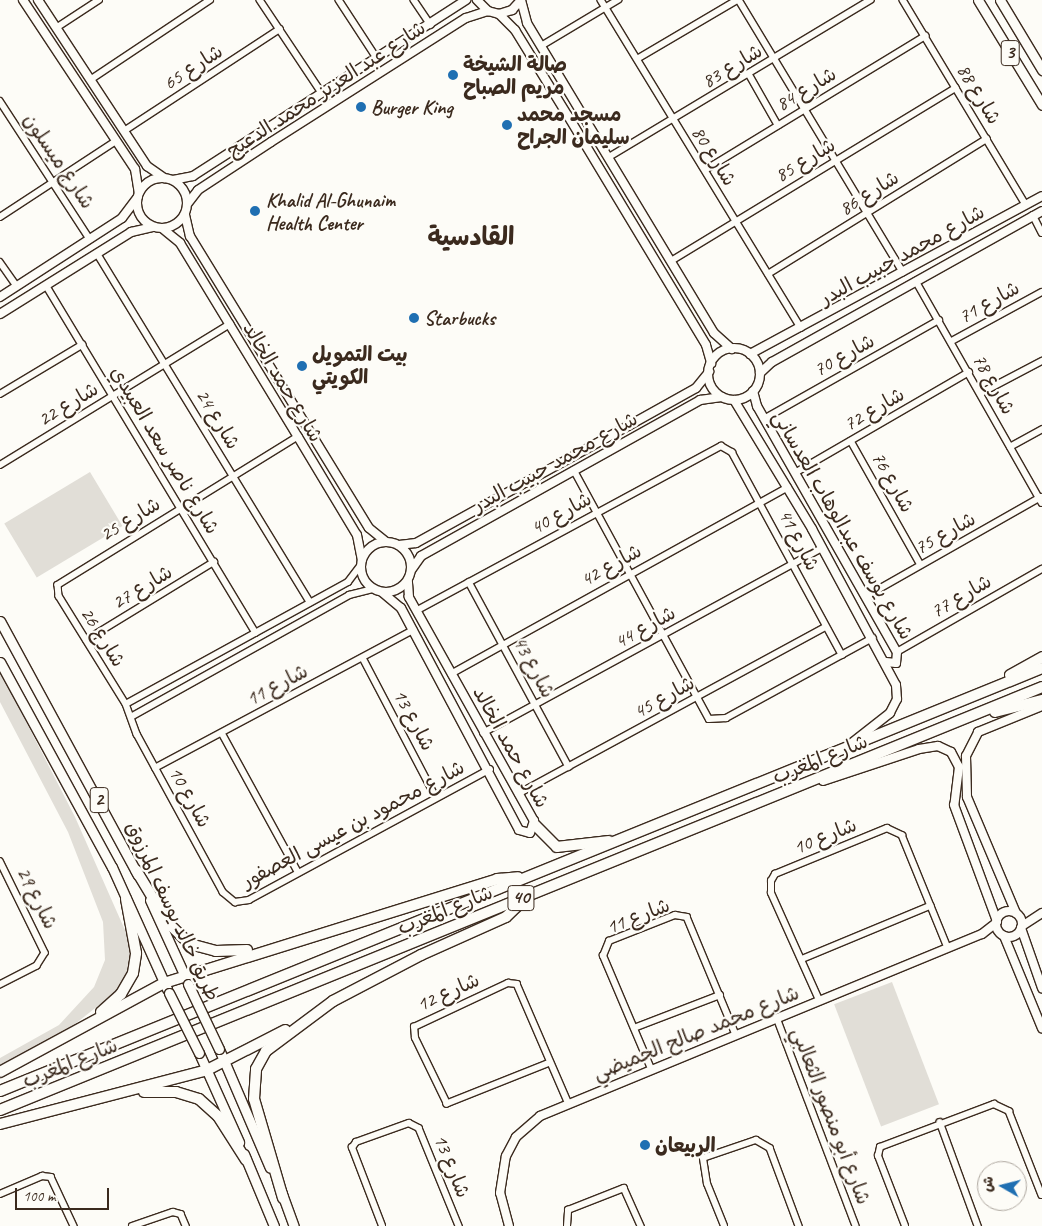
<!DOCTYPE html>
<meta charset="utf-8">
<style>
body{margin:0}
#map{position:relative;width:1042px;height:1226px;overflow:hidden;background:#fdfcf7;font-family:Caveat,"Playpen Sans Arabic",sans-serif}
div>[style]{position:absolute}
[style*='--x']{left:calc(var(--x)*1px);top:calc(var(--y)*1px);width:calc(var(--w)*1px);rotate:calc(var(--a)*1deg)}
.green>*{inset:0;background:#e1ded7;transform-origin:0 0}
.roads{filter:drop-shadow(1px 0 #3b2a1e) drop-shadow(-1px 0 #3b2a1e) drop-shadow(0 1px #3b2a1e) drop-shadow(0 -1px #3b2a1e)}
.street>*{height:5.5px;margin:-2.75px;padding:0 2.75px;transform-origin:2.75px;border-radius:2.75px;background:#fdfcf7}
.secondary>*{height:8px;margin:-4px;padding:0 4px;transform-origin:4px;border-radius:4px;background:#fdfcf7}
.secondary>.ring{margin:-4px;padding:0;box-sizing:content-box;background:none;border:8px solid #fdfcf7;border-radius:50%}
.primary>*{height:9px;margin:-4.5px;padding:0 4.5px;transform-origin:4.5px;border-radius:4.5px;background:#fdfcf7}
.highway>*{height:10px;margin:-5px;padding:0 5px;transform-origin:5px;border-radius:5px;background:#fdfcf7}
.bridges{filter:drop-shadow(1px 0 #3b2a1e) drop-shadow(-1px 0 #3b2a1e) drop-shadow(0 1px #3b2a1e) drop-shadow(0 -1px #3b2a1e)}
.primary-bridge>*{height:9px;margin:-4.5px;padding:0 4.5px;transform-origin:4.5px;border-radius:4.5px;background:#fdfcf7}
.dots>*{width:14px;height:14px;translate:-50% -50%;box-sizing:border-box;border:2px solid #fdfcf7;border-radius:50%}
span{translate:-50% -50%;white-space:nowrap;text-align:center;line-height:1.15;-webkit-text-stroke:4.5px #fdfcf7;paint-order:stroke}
.shield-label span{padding:1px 4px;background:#fdfcf7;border:1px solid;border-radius:4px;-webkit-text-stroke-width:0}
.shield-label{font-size:19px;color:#3b2a1e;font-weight:700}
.poi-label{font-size:20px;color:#3b2a1e;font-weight:700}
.left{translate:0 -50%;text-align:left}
.street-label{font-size:20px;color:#3b2a1e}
.district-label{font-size:25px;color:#3b2a1e;font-weight:700}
.north{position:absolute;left:977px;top:1161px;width:50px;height:50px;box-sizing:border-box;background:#fdfcf7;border:1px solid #afa8a0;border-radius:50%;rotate:278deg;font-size:14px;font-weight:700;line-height:20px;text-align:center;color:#3b2a1e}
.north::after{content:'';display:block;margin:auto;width:18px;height:22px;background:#1f6fb2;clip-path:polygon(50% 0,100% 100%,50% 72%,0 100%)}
.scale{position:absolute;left:15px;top:1188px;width:94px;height:22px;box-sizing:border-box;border:2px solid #3b2a1e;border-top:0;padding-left:6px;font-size:15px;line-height:18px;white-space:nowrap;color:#3b2a1e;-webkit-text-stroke:4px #fdfcf7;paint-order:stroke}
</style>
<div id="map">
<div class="green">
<i style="left:90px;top:472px;width:63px;height:100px;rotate:59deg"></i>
<i style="clip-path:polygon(0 671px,75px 817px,128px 937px,133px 961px,128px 982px,70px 1028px,0 1065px,0 1058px,59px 1025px,94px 987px,105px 960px,103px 922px,68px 832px,0 702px)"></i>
<i style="left:892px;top:982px;width:131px;height:62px;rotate:69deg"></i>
</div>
<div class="roads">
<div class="street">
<i style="--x:260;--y:0;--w:112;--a:56.3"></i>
<i style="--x:339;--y:0;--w:69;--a:56.8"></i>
<i style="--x:414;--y:0;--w:30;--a:56"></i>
<i style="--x:601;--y:0;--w:384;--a:58.6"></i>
<i style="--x:739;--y:0;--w:318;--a:58.9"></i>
<i style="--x:903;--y:0;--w:239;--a:59"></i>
<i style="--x:56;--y:28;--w:51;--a:-33.1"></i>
<i style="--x:541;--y:46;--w:90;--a:-30.9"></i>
<i style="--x:637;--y:59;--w:116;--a:-30.5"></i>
<i style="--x:749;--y:74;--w:59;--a:60.4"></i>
<i style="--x:90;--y:80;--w:144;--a:-33.7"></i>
<i style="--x:0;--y:101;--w:165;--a:56.9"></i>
<i style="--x:124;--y:131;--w:186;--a:-33.2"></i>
<i style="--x:609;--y:157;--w:305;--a:-31"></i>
<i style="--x:705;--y:170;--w:258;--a:-31.3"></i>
<i style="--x:1033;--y:215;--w:20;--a:63"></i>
<i style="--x:0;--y:217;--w:139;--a:-33.2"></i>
<i style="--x:97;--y:253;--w:409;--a:58.6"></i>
<i style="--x:671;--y:261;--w:333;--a:-31.3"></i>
<i style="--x:0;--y:262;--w:29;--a:55"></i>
<i style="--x:768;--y:274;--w:257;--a:-31.7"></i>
<i style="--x:916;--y:281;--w:255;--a:60.4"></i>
<i style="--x:46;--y:285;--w:406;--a:58.9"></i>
<i style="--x:952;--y:341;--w:102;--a:-28.6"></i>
<i style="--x:981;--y:393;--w:69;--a:-27.7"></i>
<i style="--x:0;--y:394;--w:96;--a:-30.9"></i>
<i style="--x:764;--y:419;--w:201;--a:-29.5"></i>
<i style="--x:298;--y:437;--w:282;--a:148.3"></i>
<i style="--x:58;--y:585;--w:11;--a:85"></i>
<i style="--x:59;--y:596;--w:127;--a:58.2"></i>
<i style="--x:126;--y:704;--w:32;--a:70"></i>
<i style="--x:137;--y:734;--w:180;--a:61.4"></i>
<i style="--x:223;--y:892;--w:16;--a:40"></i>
<i style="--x:235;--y:902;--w:14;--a:-8"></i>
<i style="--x:249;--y:900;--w:274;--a:-28.5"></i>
<i style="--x:851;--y:441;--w:142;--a:60.6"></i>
<i style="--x:1010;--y:447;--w:37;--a:-29"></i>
<i style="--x:0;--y:465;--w:270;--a:-31.5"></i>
<i style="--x:574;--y:470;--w:283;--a:61.5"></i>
<i style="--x:709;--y:719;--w:17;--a:-3"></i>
<i style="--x:726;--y:718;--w:167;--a:-28.6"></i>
<i style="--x:795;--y:473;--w:201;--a:-30.1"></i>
<i style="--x:469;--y:582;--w:210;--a:61.6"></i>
<i style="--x:865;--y:597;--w:202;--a:-29.6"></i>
<i style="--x:416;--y:611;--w:347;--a:-28.4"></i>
<i style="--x:721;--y:446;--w:13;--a:29"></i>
<i style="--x:732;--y:452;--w:231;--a:61.5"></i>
<i style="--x:86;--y:640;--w:150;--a:-31.4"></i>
<i style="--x:897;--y:652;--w:167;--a:-29.8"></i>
<i style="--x:363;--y:658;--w:157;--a:62.3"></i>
<i style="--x:451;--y:674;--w:385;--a:-29"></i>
<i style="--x:126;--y:704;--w:253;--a:-28.8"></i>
<i style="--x:348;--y:582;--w:21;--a:-53"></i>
<i style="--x:131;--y:717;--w:250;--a:-29.2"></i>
<i style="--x:349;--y:595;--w:25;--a:-14"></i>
<i style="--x:222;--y:733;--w:158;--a:61.3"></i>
<i style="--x:483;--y:733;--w:387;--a:-28.6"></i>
<i style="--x:155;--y:768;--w:293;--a:-28.1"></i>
<i style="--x:518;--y:794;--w:350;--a:-28.5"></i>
<i style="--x:0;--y:861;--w:102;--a:63.9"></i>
<i style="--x:45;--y:953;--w:15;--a:122"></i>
<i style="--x:37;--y:966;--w:42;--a:152.8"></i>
<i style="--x:802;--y:959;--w:139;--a:-22.5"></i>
<i style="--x:819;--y:1000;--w:117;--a:-114.2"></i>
<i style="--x:771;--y:893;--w:12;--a:-90"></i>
<i style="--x:771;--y:881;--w:8;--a:-60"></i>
<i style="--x:775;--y:874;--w:121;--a:-22.3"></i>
<i style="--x:887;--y:828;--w:17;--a:25"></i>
<i style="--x:902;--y:835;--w:122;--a:67.8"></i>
<i style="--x:777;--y:1018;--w:222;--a:69.2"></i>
<i style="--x:634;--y:1028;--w:92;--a:-21"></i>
<i style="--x:550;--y:1063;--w:111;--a:158.3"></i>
<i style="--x:447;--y:1104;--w:73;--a:-115.9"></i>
<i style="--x:415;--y:1038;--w:11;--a:-95"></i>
<i style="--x:414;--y:1027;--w:104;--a:-25.1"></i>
<i style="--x:508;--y:983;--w:9;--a:6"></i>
<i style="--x:517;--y:984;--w:129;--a:66.6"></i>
<i style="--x:651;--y:1069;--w:123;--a:-113"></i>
<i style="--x:603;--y:956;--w:16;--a:-68"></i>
<i style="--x:609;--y:941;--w:71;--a:-21.5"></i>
<i style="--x:675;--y:915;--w:12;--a:9"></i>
<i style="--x:687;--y:917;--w:128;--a:67.4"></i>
<i style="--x:940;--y:1122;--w:111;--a:69.9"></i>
<i style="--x:0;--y:1194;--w:46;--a:-23.2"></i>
<i style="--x:42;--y:1176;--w:9;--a:6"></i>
<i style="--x:51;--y:1177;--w:54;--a:64.9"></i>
<i style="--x:132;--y:1226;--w:43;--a:-18.9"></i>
<i style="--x:173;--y:1212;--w:8;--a:14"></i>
<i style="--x:181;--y:1214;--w:13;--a:67"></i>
<i style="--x:382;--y:1226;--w:84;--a:-111"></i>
<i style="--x:352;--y:1148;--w:7;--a:-56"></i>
<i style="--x:356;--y:1142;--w:56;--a:-19.7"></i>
<i style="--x:409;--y:1123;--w:11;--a:27"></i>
<i style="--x:419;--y:1128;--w:106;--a:67.8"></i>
<i style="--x:567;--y:1226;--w:16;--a:-86"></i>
<i style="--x:568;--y:1210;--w:60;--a:-21.4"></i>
<i style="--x:624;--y:1188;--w:42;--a:65.9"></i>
<i style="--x:724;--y:1226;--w:45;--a:-112"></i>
<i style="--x:707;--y:1184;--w:26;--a:-99"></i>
<i style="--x:703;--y:1158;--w:56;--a:-18.8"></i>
<i style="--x:756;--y:1140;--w:16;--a:30"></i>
<i style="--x:770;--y:1148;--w:83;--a:69.6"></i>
<i style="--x:905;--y:1226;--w:75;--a:-111.1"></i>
<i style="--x:878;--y:1156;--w:9;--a:-77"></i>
<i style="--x:880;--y:1147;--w:122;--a:-20.7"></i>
<i style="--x:994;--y:1104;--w:17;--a:25"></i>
<i style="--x:1009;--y:1111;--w:90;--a:68.6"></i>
</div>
<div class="secondary">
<i style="--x:23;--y:0;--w:203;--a:56.5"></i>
<i style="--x:135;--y:169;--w:24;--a:81"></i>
<i style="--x:38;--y:0;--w:199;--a:56.7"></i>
<i style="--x:147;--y:166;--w:21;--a:35"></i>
<i style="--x:477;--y:0;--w:16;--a:45"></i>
<i style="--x:488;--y:11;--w:11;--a:15"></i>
<i style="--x:499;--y:14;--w:14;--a:-17"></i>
<i style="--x:512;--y:10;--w:13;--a:-48"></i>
<i style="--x:521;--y:0;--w:24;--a:75"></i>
<i style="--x:527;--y:23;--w:362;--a:58.9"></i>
<i style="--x:714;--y:333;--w:24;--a:42"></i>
<i style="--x:499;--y:14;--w:23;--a:45"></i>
<i style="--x:515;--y:30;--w:101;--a:58.4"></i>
<i style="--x:568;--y:116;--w:267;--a:58.9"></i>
<i style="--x:706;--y:345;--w:19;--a:74"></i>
<i class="ring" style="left:137px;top:178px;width:42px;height:42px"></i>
<i style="--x:173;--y:180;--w:20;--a:-11"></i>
<i style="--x:193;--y:176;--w:325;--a:-32.8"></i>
<i style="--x:188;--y:203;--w:16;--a:-52"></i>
<i style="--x:198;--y:190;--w:87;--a:-33.3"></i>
<i style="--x:271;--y:142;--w:231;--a:-32.5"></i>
<i style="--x:466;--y:18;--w:23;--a:-18"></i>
<i style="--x:185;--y:215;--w:22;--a:77"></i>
<i style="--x:190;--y:236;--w:342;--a:58.5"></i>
<i style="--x:369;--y:528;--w:22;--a:39"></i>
<i style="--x:163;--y:229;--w:22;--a:39"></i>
<i style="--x:180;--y:243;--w:227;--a:58.7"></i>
<i style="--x:298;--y:437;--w:114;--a:59"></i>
<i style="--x:357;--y:535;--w:25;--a:79"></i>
<i style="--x:0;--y:297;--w:145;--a:-32.9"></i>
<i style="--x:122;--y:218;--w:26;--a:-53"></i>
<i style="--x:0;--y:314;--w:155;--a:-32"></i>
<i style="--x:131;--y:232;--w:22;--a:-13"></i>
<i class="ring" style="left:708px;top:348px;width:44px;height:44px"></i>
<i style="--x:750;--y:354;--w:332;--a:-28.4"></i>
<i style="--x:760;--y:373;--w:16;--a:-43"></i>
<i style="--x:772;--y:362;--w:309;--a:-29.2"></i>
<i style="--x:753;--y:391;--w:16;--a:75"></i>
<i style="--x:757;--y:406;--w:283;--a:60.4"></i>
<i style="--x:897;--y:652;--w:11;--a:95"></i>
<i style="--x:896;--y:663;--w:10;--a:-174"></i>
<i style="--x:734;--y:400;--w:151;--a:58.8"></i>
<i style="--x:812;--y:529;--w:177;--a:61.7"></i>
<i style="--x:896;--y:685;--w:14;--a:86"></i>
<i style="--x:897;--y:699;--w:16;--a:117"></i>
<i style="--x:890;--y:713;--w:47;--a:141.9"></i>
<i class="ring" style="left:361px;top:542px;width:42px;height:42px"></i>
<i style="--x:399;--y:545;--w:17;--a:-7"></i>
<i style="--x:416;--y:543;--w:242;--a:-28.9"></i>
<i style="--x:628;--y:426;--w:78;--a:-29.2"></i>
<i style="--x:696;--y:388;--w:21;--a:-51"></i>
<i style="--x:412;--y:569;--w:16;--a:-55"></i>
<i style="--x:421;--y:556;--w:320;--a:-29.2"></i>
<i style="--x:700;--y:400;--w:22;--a:-8"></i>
<i style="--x:383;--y:593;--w:23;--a:40"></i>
<i style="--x:401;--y:608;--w:251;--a:62"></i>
<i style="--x:519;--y:830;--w:11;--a:15"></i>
<i style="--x:530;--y:833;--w:13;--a:-72"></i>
<i style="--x:534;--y:821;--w:257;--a:-119.2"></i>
<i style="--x:409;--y:597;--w:16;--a:-94"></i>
<i style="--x:823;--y:781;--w:101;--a:-18.4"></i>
<i style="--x:919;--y:749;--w:19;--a:-9"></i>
<i style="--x:938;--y:746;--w:14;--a:25"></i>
<i style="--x:951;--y:752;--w:17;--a:62"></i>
<i style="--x:959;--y:767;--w:38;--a:97"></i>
<i style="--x:954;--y:805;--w:124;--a:69.7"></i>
<i class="ring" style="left:996px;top:911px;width:18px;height:18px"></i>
<i style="--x:1016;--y:913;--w:126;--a:-112.9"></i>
<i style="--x:967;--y:797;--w:41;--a:-91.4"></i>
<i style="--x:966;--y:756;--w:27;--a:-63"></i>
<i style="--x:978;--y:732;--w:69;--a:-22.1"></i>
<i style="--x:1022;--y:926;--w:24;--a:-33"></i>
<i style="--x:1021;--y:928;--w:64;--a:70.7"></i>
<i style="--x:1004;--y:936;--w:100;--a:67.6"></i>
<i style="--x:509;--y:1226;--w:34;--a:-105"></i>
<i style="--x:500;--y:1193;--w:37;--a:-81"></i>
<i style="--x:506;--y:1156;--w:21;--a:-62"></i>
<i style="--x:516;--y:1137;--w:32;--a:-41"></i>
<i style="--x:540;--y:1116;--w:478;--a:-22.4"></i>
<i style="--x:982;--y:934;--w:18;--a:-38"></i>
</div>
<div class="primary">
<i style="--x:978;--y:0;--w:123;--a:58.6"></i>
<i style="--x:1000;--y:0;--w:82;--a:59"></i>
<i style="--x:0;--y:621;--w:289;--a:61.5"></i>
<i style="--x:0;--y:662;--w:234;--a:61.4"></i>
<i style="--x:112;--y:867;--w:134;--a:65.7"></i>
<i style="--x:150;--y:900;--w:89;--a:65.4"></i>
<i style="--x:219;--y:1049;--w:129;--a:66.8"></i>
<i style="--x:199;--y:1053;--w:98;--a:65.8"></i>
<i style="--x:244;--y:1154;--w:78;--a:67.4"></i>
<i style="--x:281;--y:1191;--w:37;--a:70"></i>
</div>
<div class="highway">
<i style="--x:1010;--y:675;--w:37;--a:-29"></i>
<i style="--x:995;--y:712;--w:49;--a:-14.3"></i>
<i style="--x:535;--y:825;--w:31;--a:45"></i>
<i style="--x:557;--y:847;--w:52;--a:-6.6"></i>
<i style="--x:136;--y:870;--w:62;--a:58.9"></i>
<i style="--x:168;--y:923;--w:30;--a:44"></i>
<i style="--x:190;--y:944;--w:27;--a:15"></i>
<i style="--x:216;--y:951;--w:31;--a:-2"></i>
<i style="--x:101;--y:1012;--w:27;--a:-42"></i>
<i style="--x:121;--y:994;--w:24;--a:-60"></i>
<i style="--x:133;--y:973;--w:20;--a:-81"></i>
<i style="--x:136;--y:953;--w:55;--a:-100.5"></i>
<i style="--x:0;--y:1072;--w:187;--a:-28.5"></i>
<i style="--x:164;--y:983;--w:349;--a:-17.3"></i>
<i style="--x:497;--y:879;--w:21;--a:-5"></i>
<i style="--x:0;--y:1091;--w:1125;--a:-22.09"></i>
<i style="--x:144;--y:1092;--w:32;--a:0"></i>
<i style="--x:176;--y:1092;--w:24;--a:17"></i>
<i style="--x:199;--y:1099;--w:25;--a:42"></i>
<i style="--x:218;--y:1116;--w:52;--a:57.5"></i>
<i style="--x:0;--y:1110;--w:1125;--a:-22.09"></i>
<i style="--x:0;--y:1124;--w:214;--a:-14.6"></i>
<i style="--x:207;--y:1070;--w:88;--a:-27.1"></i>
<i style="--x:283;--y:1198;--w:103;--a:-106.3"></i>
<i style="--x:254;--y:1099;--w:30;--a:-86"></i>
<i style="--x:256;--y:1069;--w:21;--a:-61"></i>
<i style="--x:266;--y:1051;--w:84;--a:-36.7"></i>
<i style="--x:333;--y:1001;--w:99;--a:-27.6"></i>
<i style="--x:421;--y:955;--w:93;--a:-24.1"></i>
<i style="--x:506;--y:917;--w:30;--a:-44"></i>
</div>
</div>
<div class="bridges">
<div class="primary-bridge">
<i style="--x:188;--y:984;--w:72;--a:64.5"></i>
<i style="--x:169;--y:993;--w:67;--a:63.4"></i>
</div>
</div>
<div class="dots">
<i style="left:453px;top:75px;background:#1f6fb2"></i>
<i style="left:361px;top:107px;background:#1f6fb2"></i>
<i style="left:507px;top:125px;background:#1f6fb2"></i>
<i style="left:255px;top:211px;background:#1f6fb2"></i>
<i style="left:414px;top:318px;background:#1f6fb2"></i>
<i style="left:302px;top:366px;background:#1f6fb2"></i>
<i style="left:645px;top:1145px;background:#1f6fb2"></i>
</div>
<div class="shield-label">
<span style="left:1010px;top:53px">3</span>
<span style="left:99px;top:800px">2</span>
<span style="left:521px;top:898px">40</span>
</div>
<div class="poi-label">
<span class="left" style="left:463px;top:76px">صالة الشيخة<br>مريم الصباح</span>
<span class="left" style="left:371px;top:107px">Burger King</span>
<span class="left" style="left:517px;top:126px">مسجد محمد<br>سليمان الجراح</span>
<span class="left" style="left:266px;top:212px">Khalid Al-Ghunaim<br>Health Center</span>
<span class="left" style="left:424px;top:318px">Starbucks</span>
<span class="left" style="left:312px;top:366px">بيت التمويل<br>الكويتي</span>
<span class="left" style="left:655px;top:1145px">الربيعان</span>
</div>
<div class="street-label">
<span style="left:732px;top:66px;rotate:-31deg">شارع 83</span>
<span style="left:193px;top:67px;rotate:-33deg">شارع 65</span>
<span style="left:326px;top:89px;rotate:-33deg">شارع عبد العزيز محمد الدعيج</span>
<span style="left:806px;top:89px;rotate:-31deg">شارع 84</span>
<span style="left:979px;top:94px;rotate:59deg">شارع 88</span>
<span style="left:714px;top:156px;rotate:58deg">شارع 80</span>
<span style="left:805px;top:160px;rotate:-31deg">شارع 85</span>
<span style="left:59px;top:161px;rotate:56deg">شارع ميسلون</span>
<span style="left:869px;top:193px;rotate:-32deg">شارع 86</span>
<span style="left:902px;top:255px;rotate:-29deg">شارع محمد حبيب البدر</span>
<span style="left:989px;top:302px;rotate:-29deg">شارع 71</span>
<span style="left:844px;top:355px;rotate:-29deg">شارع 70</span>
<span style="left:283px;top:382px;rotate:59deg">شارع حمد الخالد</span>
<span style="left:994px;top:384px;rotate:61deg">شارع 78</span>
<span style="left:68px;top:404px;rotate:-31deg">شارع 22</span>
<span style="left:874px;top:409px;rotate:-30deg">شارع 72</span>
<span style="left:218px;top:419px;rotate:59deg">شارع 24</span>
<span style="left:165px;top:450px;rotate:59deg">شارع ناصر سعد العبيدي</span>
<span style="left:555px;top:462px;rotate:-29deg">شارع محمد حبيب البدر</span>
<span style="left:893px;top:482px;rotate:61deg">شارع 76</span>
<span style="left:561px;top:513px;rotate:-29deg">شارع 40</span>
<span style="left:130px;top:519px;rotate:-31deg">شارع 25</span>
<span style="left:843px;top:525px;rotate:60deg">شارع يوسف عبدالوهاب العدساني</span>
<span style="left:945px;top:533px;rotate:-29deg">شارع 75</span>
<span style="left:799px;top:540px;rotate:63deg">شارع 41</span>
<span style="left:611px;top:565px;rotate:-29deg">شارع 42</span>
<span style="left:142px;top:587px;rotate:-31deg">شارع 27</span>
<span style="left:961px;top:596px;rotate:-30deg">شارع 77</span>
<span style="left:645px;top:627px;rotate:-29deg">شارع 44</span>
<span style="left:103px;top:637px;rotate:58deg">شارع 26</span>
<span style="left:534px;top:667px;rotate:62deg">شارع 43</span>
<span style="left:277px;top:685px;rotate:-28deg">شارع 11</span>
<span style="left:664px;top:697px;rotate:-29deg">شارع 45</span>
<span style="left:414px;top:720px;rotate:62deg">شارع 13</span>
<span style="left:511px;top:747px;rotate:61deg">شارع حمد الخالد</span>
<span style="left:820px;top:759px;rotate:-22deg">شارع المغرب</span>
<span style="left:190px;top:797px;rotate:61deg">شارع 10</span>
<span style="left:353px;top:824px;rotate:-28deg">شارع محمود بن عيسى العصفور</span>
<span style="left:825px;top:836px;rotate:-22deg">شارع 10</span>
<span style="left:37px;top:898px;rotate:63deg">شارع 29</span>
<span style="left:445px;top:910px;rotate:-22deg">شارع المغرب</span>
<span style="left:173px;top:911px;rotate:65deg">طريق خالد يوسف المرزوق</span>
<span style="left:638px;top:916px;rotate:-21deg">شارع 11</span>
<span style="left:448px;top:992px;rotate:-24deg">شارع 12</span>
<span style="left:696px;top:1033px;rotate:-22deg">شارع محمد صالح الحميضي</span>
<span style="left:70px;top:1063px;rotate:-22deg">شارع المغرب</span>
<span style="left:831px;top:1116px;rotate:69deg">شارع أبو منصور الثعالبي</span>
<span style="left:452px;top:1166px;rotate:68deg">شارع 13</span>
</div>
<div class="district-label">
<span style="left:471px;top:237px">القادسية</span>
</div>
<div class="north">ش</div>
<div class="scale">100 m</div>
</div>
